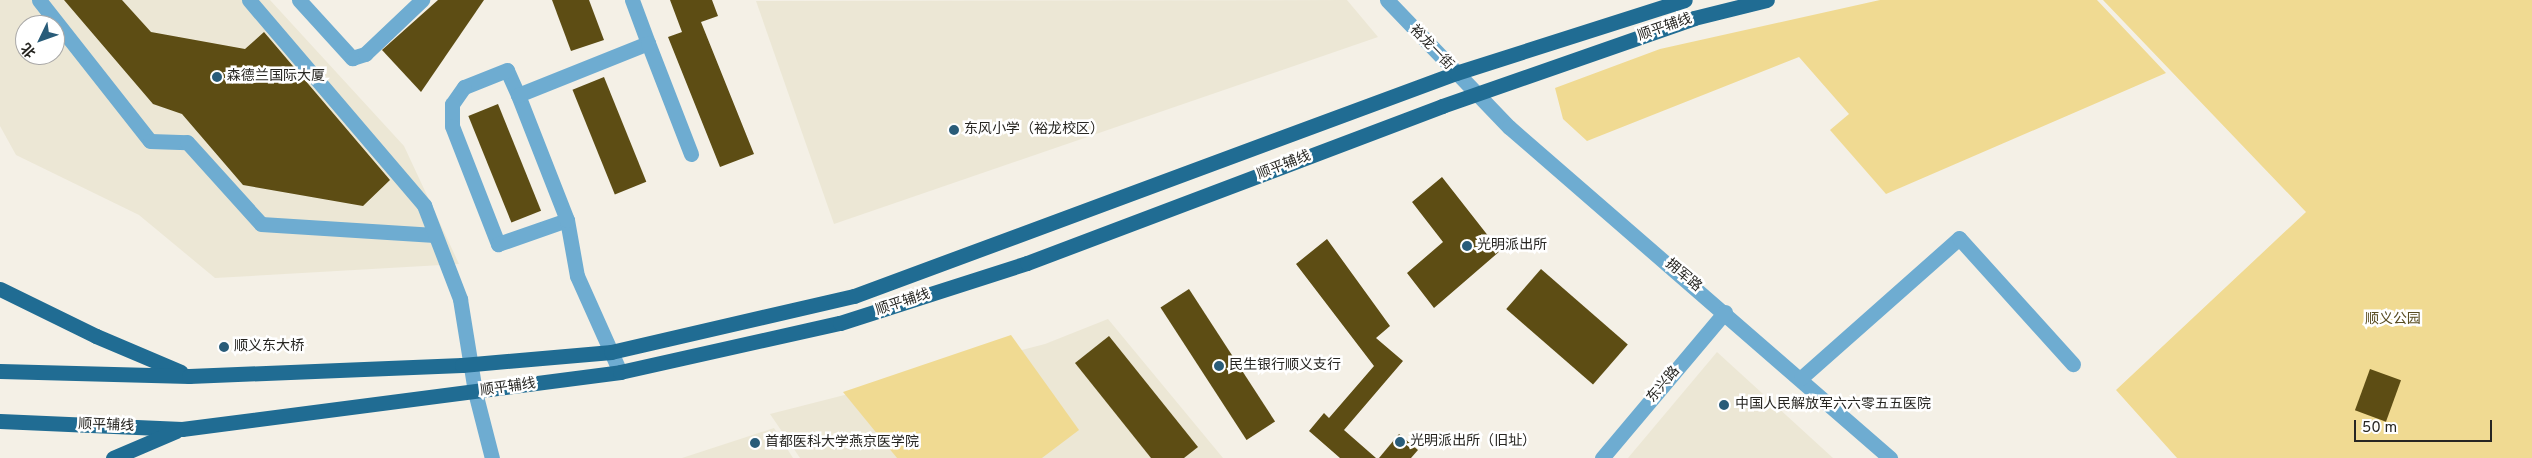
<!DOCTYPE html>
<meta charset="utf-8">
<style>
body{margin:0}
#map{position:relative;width:2532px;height:458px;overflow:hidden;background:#f4f0e6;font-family:Overpass,"Noto Sans SC",sans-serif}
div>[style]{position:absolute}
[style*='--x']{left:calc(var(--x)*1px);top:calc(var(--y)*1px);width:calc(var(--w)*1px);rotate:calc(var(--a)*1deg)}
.built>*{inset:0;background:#ece7d5}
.green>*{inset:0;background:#f0da92}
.building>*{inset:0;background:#5d4d14;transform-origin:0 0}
.minor>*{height:15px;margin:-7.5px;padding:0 7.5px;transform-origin:7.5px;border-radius:7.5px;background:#6eacd1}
.major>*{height:15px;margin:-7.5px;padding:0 7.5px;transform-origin:7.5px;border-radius:7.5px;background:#206c93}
.dots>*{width:14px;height:14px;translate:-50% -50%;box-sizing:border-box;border:2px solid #fff;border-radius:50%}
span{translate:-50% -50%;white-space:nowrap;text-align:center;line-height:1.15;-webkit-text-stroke:5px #fff;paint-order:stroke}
.street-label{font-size:14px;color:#272622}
.poi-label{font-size:14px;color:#272622}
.left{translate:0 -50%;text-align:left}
.park-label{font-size:14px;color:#594c22}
.north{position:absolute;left:15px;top:15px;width:50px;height:50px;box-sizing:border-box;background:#fff;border:1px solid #a9a8a7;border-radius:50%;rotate:228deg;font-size:14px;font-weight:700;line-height:20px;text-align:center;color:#272622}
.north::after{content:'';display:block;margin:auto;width:18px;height:22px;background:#295c79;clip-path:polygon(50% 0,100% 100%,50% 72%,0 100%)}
.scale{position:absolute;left:2354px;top:420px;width:138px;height:22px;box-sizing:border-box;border:2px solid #272622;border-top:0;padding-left:6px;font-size:15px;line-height:18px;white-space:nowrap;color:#272622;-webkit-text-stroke:4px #fff;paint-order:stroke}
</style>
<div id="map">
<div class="built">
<i style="clip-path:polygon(evenodd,0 0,270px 0,404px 146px,459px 264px,215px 278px,139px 215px,16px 155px,0 126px,0 0,25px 25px,55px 25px,55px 55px,25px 55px,25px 25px)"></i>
<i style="clip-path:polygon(1347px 0,1378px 37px,834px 224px,756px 1px)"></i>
<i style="clip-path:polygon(1108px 319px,1223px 458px,800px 458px,770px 414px,1045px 344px)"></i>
<i style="clip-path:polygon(1717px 352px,1833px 458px,1628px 458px)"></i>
<i style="clip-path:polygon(774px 428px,793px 458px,682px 458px)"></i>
</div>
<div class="green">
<i style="clip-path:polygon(1880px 0,2097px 0,2166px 73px,1886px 194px,1830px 130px,1849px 114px,1799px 57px,1587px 141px,1563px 119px,1555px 88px,1660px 49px)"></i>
<i style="clip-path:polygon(2103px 0,2532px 0,2532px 458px,2177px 458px,2116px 390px,2306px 212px)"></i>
<i style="clip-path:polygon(1011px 335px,1079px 430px,1042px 458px,897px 458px,843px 392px)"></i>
</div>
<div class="building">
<i style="clip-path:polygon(64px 0,122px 0,151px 32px,245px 49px,264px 32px,390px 180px,363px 206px,243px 185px,182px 114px,153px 104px)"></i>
<i style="clip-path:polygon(438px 0,484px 0,421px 92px,382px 50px)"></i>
<i style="clip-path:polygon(552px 0,589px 0,604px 40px,571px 51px)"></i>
<i style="clip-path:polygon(670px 0,712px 0,718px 16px,701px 22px,754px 154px,720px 167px,668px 37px,682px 32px)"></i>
<i style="left:604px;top:77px;width:113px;height:34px;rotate:68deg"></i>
<i style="left:498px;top:104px;width:115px;height:32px;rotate:68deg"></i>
<i style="clip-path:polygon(1442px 177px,1500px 251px,1434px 308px,1407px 273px,1443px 242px,1412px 202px)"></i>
<i style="clip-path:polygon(1327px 239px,1390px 326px,1376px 338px,1403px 361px,1344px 430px,1376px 458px,1340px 458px,1309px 431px,1324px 413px,1329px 418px,1374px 366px,1296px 264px)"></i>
<i style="left:1541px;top:269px;width:115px;height:53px;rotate:41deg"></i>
<i style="left:1189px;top:289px;width:158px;height:34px;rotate:57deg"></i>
<i style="clip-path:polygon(1109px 336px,1198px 447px,1184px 458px,1151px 458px,1075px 363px)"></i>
<i style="left:2370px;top:369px;width:33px;height:44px;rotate:20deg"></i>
<i style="clip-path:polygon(1399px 434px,1418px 450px,1411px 458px,1379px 458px)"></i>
</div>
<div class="minor">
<i style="--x:39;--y:0;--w:179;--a:51.8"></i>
<i style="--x:150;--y:141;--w:37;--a:2"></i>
<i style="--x:187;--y:142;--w:110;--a:47.9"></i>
<i style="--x:261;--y:224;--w:174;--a:3.6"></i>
<i style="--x:249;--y:0;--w:270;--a:49.5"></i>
<i style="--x:424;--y:205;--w:101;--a:69"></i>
<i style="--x:460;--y:299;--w:94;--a:80.8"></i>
<i style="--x:475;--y:392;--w:68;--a:75.6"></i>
<i style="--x:299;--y:0;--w:79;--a:47.6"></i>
<i style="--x:352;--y:58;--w:14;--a:-17"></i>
<i style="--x:365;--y:54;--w:79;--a:-43.5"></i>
<i style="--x:632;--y:0;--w:46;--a:69.6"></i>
<i style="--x:1387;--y:0;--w:176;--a:46.2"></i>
<i style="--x:1509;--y:127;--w:505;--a:40.98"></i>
<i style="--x:518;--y:95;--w:27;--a:-114"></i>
<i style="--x:507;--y:70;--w:46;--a:158.4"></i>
<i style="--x:464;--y:87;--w:21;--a:125"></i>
<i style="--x:452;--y:104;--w:22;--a:90"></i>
<i style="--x:452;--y:126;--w:127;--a:68.7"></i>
<i style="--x:498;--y:244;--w:73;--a:-19.2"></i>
<i style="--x:620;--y:372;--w:105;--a:-114.1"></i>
<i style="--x:577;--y:276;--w:57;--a:-100.1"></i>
<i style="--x:567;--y:220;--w:134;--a:-111.4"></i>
<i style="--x:518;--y:95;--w:140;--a:-21.8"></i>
<i style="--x:648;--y:43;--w:119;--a:68.8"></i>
<i style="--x:1801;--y:378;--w:211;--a:-41.5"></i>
<i style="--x:1959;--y:238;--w:170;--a:47.9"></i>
<i style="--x:1602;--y:458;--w:191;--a:-49.9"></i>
</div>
<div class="major">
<i style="--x:0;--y:289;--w:107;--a:26.1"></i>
<i style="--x:96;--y:336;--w:92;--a:23"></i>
<i style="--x:0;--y:371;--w:189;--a:1.5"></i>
<i style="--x:189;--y:376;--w:273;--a:-2.3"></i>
<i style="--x:462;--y:365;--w:150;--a:-5"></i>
<i style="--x:611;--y:352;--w:249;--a:-13"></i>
<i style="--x:854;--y:296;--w:642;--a:-20.33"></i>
<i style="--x:1456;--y:73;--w:240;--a:-17.7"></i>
<i style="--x:0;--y:421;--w:182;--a:2.5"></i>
<i style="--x:182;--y:429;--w:442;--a:-7.4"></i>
<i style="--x:620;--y:372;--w:225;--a:-12.6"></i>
<i style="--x:840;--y:323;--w:196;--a:-17.8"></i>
<i style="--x:1027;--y:263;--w:444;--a:-20.7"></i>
<i style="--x:1442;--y:106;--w:267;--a:-19.2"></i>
<i style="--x:1694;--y:18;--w:75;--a:-13.9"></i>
<i style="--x:113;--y:458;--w:69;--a:-23.2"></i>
</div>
<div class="dots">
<i style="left:217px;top:77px;background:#295c79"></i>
<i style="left:954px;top:130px;background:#295c79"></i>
<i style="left:1467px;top:246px;background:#295c79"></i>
<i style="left:224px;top:347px;background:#295c79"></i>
<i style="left:1219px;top:366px;background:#295c79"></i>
<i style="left:1724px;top:405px;background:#295c79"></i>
<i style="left:1400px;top:442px;background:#295c79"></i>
<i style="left:755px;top:443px;background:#295c79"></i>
</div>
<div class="street-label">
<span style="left:1665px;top:28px;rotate:-19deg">顺平辅线</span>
<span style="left:1431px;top:48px;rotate:46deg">裕龙一街</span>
<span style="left:1284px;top:166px;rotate:-21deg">顺平辅线</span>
<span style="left:1683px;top:276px;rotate:40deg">拥军路</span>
<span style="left:903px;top:303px;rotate:-18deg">顺平辅线</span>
<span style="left:1664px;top:385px;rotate:-50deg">东兴路</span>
<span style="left:508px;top:388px;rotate:-8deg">顺平辅线</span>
<span style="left:106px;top:426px;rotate:2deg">顺平辅线</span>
</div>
<div class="poi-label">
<span class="left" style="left:227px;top:77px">森德兰国际大厦</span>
<span class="left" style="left:964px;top:130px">东风小学（裕龙校区）</span>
<span class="left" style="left:1477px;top:246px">光明派出所</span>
<span class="left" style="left:234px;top:347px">顺义东大桥</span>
<span class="left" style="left:1229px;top:366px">民生银行顺义支行</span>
<span class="left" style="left:1735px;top:405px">中国人民解放军六六零五五医院</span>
<span class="left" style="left:1410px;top:442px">光明派出所（旧址）</span>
<span class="left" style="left:765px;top:443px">首都医科大学燕京医学院</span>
</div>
<div class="park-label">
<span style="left:2393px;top:320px">顺义公园</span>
</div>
<div class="north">北</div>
<div class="scale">50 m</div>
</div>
